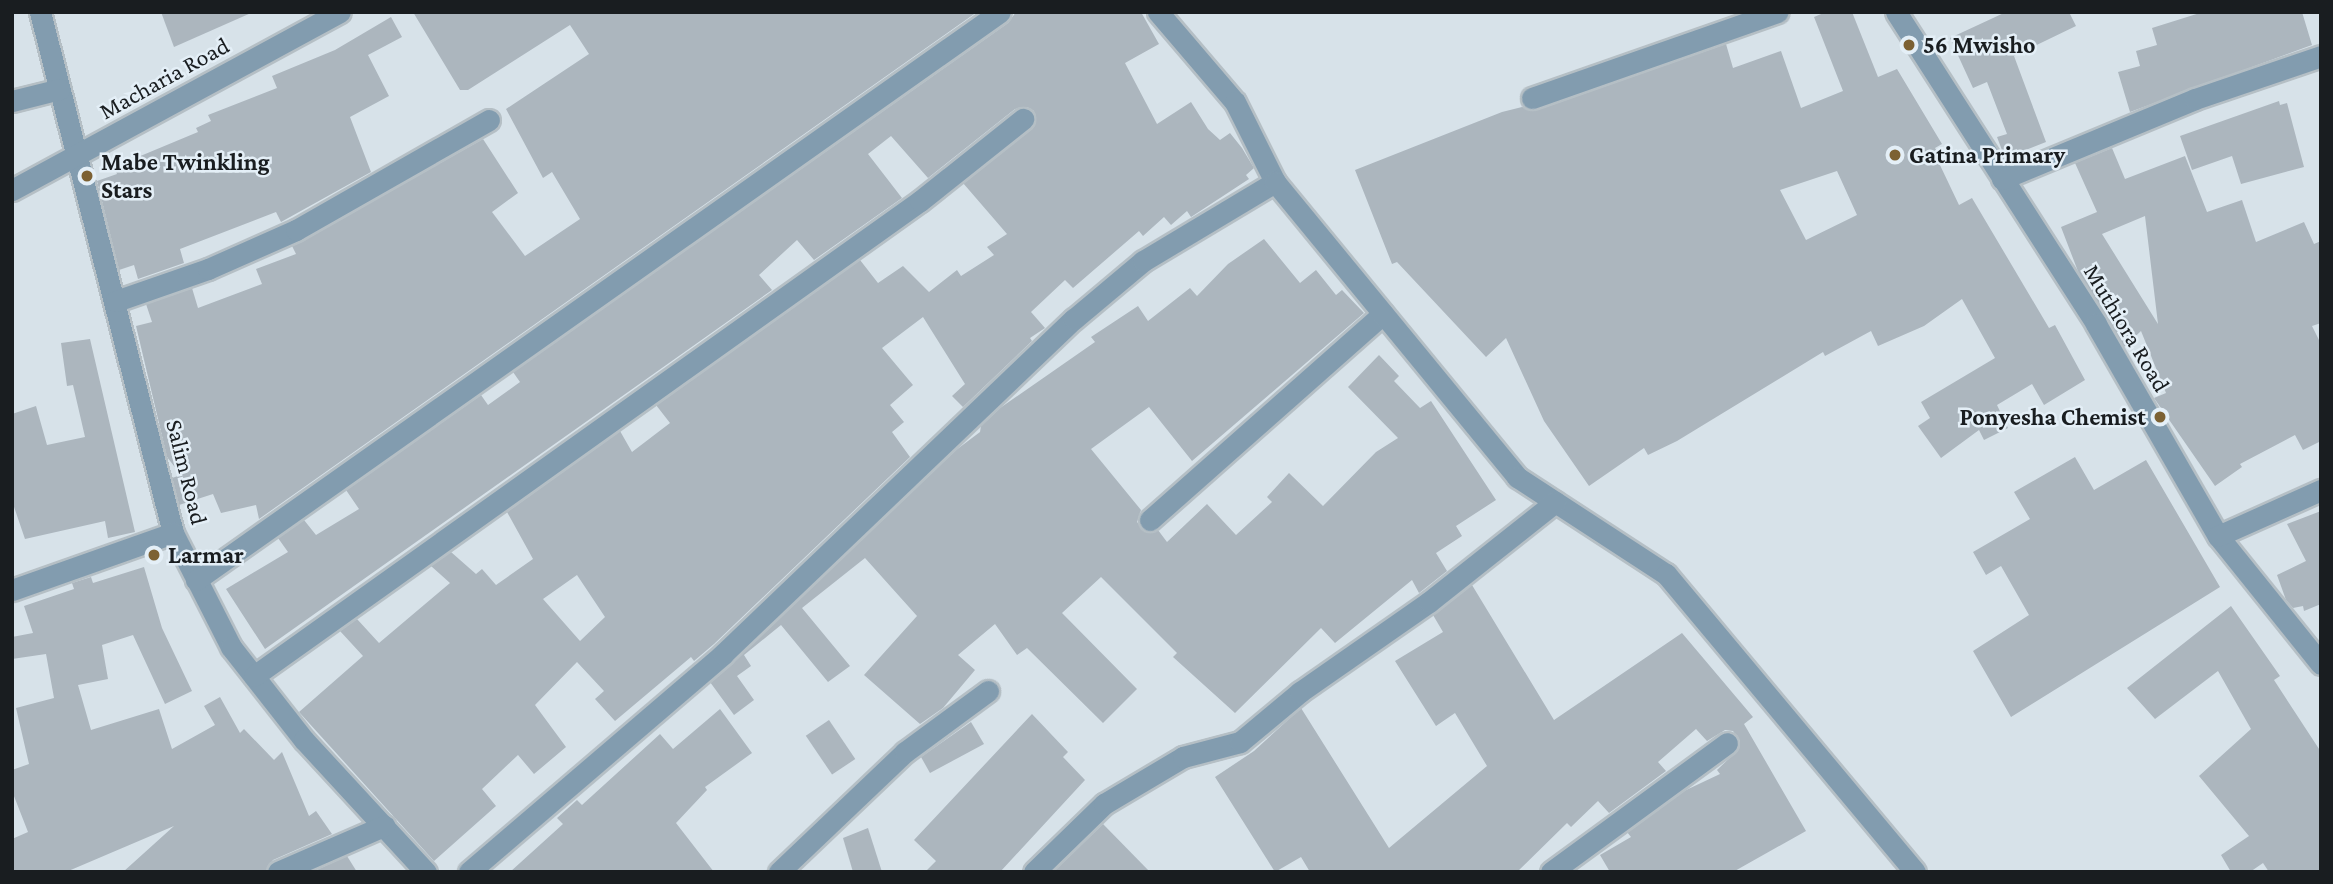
<!DOCTYPE html>
<style>
body{margin:0}
#map{position:relative;width:2333px;height:884px;overflow:hidden;background:#d7e2e9;font-family:"Crimson Pro",serif}
div>[style]{position:absolute}
[style*='--x']{left:calc(var(--x)*1px);top:calc(var(--y)*1px);width:calc(var(--w)*1px);rotate:calc(var(--a)*1deg)}
.building>*{inset:0;background:#acb6be;transform-origin:0 0}
.roads{filter:drop-shadow(2px 0 #b5bfc5) drop-shadow(-2px 0 #b5bfc5) drop-shadow(0 2px #b5bfc5) drop-shadow(0 -2px #b5bfc5)}
.minor>*{height:21px;margin:-10.5px;padding:0 10.5px;transform-origin:10.5px;border-radius:10.5px;background:#829caf}
.dots>*{width:19px;height:19px;translate:-50% -50%;box-sizing:border-box;border:4px solid #e4eff7;border-radius:50%}
span{translate:-50% -50%;white-space:nowrap;text-align:center;line-height:1.15;-webkit-text-stroke:5px #e4eff7;paint-order:stroke}
.poi-label{font-size:24px;color:#191d20;font-weight:700}
.left{translate:0 -50%;text-align:left}
.right{translate:-100% -50%;text-align:right}
.street-label{font-size:24px;color:#191d20}
.frame{position:absolute;inset:0;border:14px solid #191d20;pointer-events:none}
</style>
<div id="map">
<div class="building">
<i style="clip-path:polygon(161px 12px,251px 12px,251px 13px,174px 47px)"></i>
<i style="clip-path:polygon(413px 12px,977px 12px,259px 519px,256px 505px,221px 513px,213px 494px,179px 505px,172px 478px,181px 475px,167px 457px,136px 326px,152px 322px,146px 304px,192px 288px,198px 308px,262px 284px,256px 269px,296px 254px,292px 246px,483px 139px,518px 193px,492px 212px,525px 256px,580px 219px,552px 172px,543px 178px,506px 109px,589px 54px,570px 25px,468px 90px,460px 90px)"></i>
<i style="clip-path:polygon(evenodd,1016px 12px,1141px 12px,1159px 44px,1125px 63px,1157px 124px,1191px 102px,1208px 129px,1220px 140px,1230px 133px,1242px 148px,1254px 168px,1246px 175px,1249px 179px,1191px 217px,1187px 211px,1171px 225px,1164px 217px,1143px 236px,1139px 231px,1073px 288px,1065px 280px,1031px 312px,1045px 328px,1030px 338px,1032px 341px,963px 407px,952px 396px,965px 384px,923px 317px,882px 348px,913px 385px,890px 405px,904px 422px,892px 432px,910px 457px,714px 644px,694px 661px,691px 657px,615px 721px,595px 699px,604px 691px,577px 662px,535px 705px,566px 747px,534px 774px,518px 755px,482px 789px,496px 806px,434px 861px,299px 712px,363px 656px,340px 631px,357px 619px,379px 643px,450px 583px,431px 566px,451px 552px,476px 574px,482px 569px,496px 585px,533px 559px,507px 512px,620px 431px,632px 452px,670px 423px,656px 405px,860px 260px,878px 283px,903px 266px,929px 292px,957px 270px,961px 276px,994px 255px,987px 247px,1007px 234px,963px 183px,1031px 129px,1034px 111px,1027px 107px,1015px 109px,928px 178px,891px 136px,868px 154px,902px 198px,814px 260px,797px 240px,759px 275px,772px 290px,265px 649px,226px 589px,288px 552px,278px 538px,304px 520px,316px 535px,359px 509px,346px 490px,481px 395px,488px 405px,520px 382px,513px 372px,1008px 23px,1016px 12px,577px 575px,605px 617px,580px 641px,543px 599px,577px 575px)"></i>
<i style="clip-path:polygon(evenodd,1826px 12px,1852px 12px,1878px 77px,1897px 69px,1942px 144px,1935px 148px,1943px 161px,1939px 163px,1959px 205px,1972px 198px,2049px 328px,2055px 325px,2085px 380px,2044px 405px,2032px 384px,1997px 405px,2008px 428px,1984px 440px,1979px 430px,1941px 458px,1918px 426px,1930px 418px,1921px 402px,1995px 358px,1962px 299px,1924px 326px,1878px 346px,1871px 331px,1825px 356px,1823px 352px,1677px 441px,1648px 455px,1644px 448px,1589px 486px,1544px 421px,1506px 338px,1486px 357px,1397px 262px,1392px 264px,1355px 170px,1502px 112px,1522px 107px,1536px 110px,1726px 44px,1733px 68px,1781px 51px,1801px 108px,1843px 91px,1814px 17px,1826px 12px,1837px 171px,1857px 215px,1806px 240px,1780px 190px,1837px 171px)"></i>
<i style="clip-path:polygon(2006px 12px,2069px 12px,2076px 26px,2014px 56px,2046px 142px,2005px 158px,1997px 137px,2007px 134px,1987px 82px,1973px 88px,1950px 38px)"></i>
<i style="clip-path:polygon(2203px 12px,2302px 12px,2312px 45px,2130px 112px,2118px 72px,2140px 66px,2136px 51px,2157px 45px,2152px 28px)"></i>
<i style="clip-path:polygon(391px 17px,402px 37px,368px 55px,389px 96px,350px 117px,371px 172px,281px 222px,276px 212px,180px 249px,184px 263px,138px 279px,134px 265px,119px 270px,97px 181px,117px 174px,114px 167px,198px 132px,196px 128px,211px 121px,208px 115px,277px 88px,272px 76px,335px 50px)"></i>
<i style="clip-path:polygon(2279px 101px,2280px 105px,2287px 103px,2304px 167px,2241px 184px,2232px 156px,2192px 170px,2180px 136px)"></i>
<i style="clip-path:polygon(evenodd,2112px 148px,2125px 179px,2185px 156px,2207px 212px,2242px 200px,2256px 242px,2304px 222px,2314px 244px,2321px 241px,2321px 323px,2312px 326px,2321px 344px,2321px 441px,2303px 450px,2295px 435px,2240px 464px,2242px 467px,2215px 486px,2154px 398px,2166px 393px,2141px 331px,2124px 347px,2079px 274px,2061px 227px,2097px 212px,2075px 163px,2112px 148px,2145px 216px,2158px 324px,2102px 234px,2145px 216px)"></i>
<i style="clip-path:polygon(1264px 239px,1300px 283px,1316px 270px,1336px 295px,1342px 290px,1364px 313px,1192px 461px,1149px 407px,1091px 449px,1141px 510px,1137px 522px,1145px 532px,1158px 530px,1167px 542px,1207px 504px,1236px 535px,1272px 502px,1267px 497px,1289px 473px,1323px 506px,1376px 452px,1398px 438px,1348px 387px,1379px 355px,1399px 376px,1394px 381px,1420px 408px,1431px 401px,1496px 500px,1456px 526px,1462px 536px,1436px 553px,1447px 571px,1419px 593px,1412px 580px,1335px 643px,1321px 628px,1235px 713px,1173px 657px,1177px 653px,1101px 577px,1062px 613px,1137px 689px,1103px 723px,1027px 648px,1017px 655px,995px 624px,958px 655px,975px 670px,943px 708px,920px 724px,864px 675px,917px 616px,865px 558px,802px 608px,850px 666px,828px 682px,781px 625px,744px 655px,751px 666px,737px 676px,754px 700px,734px 715px,710px 682px,956px 450px,980px 432px,981px 426px,1000px 408px,1095px 342px,1091px 337px,1138px 306px,1148px 321px,1190px 288px,1197px 296px,1228px 264px)"></i>
<i style="clip-path:polygon(90px 339px,135px 532px,108px 538px,105px 521px,25px 539px,12px 501px,12px 414px,36px 406px,47px 445px,85px 437px,73px 385px,67px 386px,61px 343px)"></i>
<i style="clip-path:polygon(2075px 457px,2094px 490px,2146px 460px,2220px 587px,2011px 717px,1973px 651px,2029px 615px,2001px 566px,1986px 575px,1973px 552px,2030px 519px,2014px 492px)"></i>
<i style="clip-path:polygon(2321px 511px,2321px 604px,2304px 611px,2303px 606px,2293px 608px,2286px 600px,2277px 575px,2306px 561px,2287px 524px)"></i>
<i style="clip-path:polygon(144px 567px,162px 628px,192px 691px,165px 704px,133px 635px,102px 645px,108px 679px,78px 685px,91px 730px,159px 709px,172px 749px,215px 725px,204px 706px,220px 697px,240px 733px,244px 729px,274px 760px,282px 752px,309px 816px,316px 811px,332px 834px,273px 860px,265px 872px,123px 872px,174px 826px,66px 872px,12px 872px,12px 839px,28px 832px,12px 791px,12px 770px,29px 764px,16px 708px,54px 698px,46px 654px,12px 659px,12px 637px,33px 633px,24px 606px,74px 589px,72px 583px,91px 577px,93px 583px)"></i>
<i style="clip-path:polygon(1472px 585px,1554px 720px,1682px 633px,1753px 717px,1744px 724px,1806px 831px,1733px 872px,1610px 872px,1600px 855px,1631px 837px,1627px 832px,1684px 791px,1720px 774px,1717px 770px,1739px 749px,1740px 741px,1733px 731px,1725px 730px,1707px 741px,1696px 729px,1658px 762px,1666px 771px,1609px 813px,1598px 801px,1571px 827px,1567px 823px,1517px 872px,1310px 872px,1301px 857px,1275px 872px,1215px 777px,1254px 751px,1301px 708px,1389px 848px,1487px 766px,1455px 713px,1436px 726px,1395px 661px,1443px 632px,1433px 615px)"></i>
<i style="clip-path:polygon(2231px 606px,2280px 676px,2274px 680px,2321px 752px,2321px 872px,2269px 872px,2263px 863px,2250px 872px,2231px 872px,2221px 855px,2249px 836px,2199px 776px,2251px 729px,2218px 671px,2155px 719px,2127px 688px)"></i>
<i style="clip-path:polygon(720px 709px,752px 753px,705px 787px,707px 790px,676px 823px,714px 872px,510px 872px,563px 824px,557px 818px,577px 800px,582px 805px,660px 734px,673px 749px)"></i>
<i style="clip-path:polygon(1032px 714px,1068px 752px,1063px 757px,1085px 780px,1000px 872px,925px 872px,936px 861px,914px 840px)"></i>
<i style="left:829px;top:720px;width:47px;height:28px;rotate:56deg"></i>
<i style="clip-path:polygon(971px 722px,984px 744px,930px 773px,921px 757px)"></i>
<i style="clip-path:polygon(1103px 824px,1150px 872px,1053px 872px)"></i>
<i style="clip-path:polygon(868px 828px,882px 872px,853px 872px,843px 838px)"></i>
<i style="clip-path:polygon(347px 856px,357px 872px,312px 872px)"></i>
</div>
<div class="roads">
<div class="minor">
<i style="--x:40;--y:12;--w:538;--a:75.68"></i>
<i style="--x:173;--y:533;--w:128;--a:63"></i>
<i style="--x:231;--y:647;--w:118;--a:51.9"></i>
<i style="--x:304;--y:740;--w:180;--a:47.3"></i>
<i style="--x:1158;--y:12;--w:118;--a:49.5"></i>
<i style="--x:1235;--y:102;--w:89;--a:63.4"></i>
<i style="--x:1896;--y:12;--w:371;--a:57.3"></i>
<i style="--x:2096;--y:324;--w:245;--a:60.1"></i>
<i style="--x:2218;--y:536;--w:164;--a:51.2"></i>
<i style="--x:1532;--y:98;--w:260;--a:-19.3"></i>
<i style="--x:12;--y:101;--w:49;--a:-14"></i>
<i style="--x:2002;--y:179;--w:209;--a:-22.5"></i>
<i style="--x:2195;--y:99;--w:133;--a:-18.8"></i>
<i style="--x:12;--y:190;--w:373;--a:-28.5"></i>
<i style="--x:116;--y:301;--w:97;--a:-19.2"></i>
<i style="--x:208;--y:269;--w:96;--a:-23.9"></i>
<i style="--x:296;--y:230;--w:222;--a:-29.7"></i>
<i style="--x:1150;--y:520;--w:311;--a:-41.5"></i>
<i style="--x:2218;--y:536;--w:113;--a:-24.1"></i>
<i style="--x:196;--y:580;--w:984;--a:-35.24"></i>
<i style="--x:12;--y:590;--w:171;--a:-19.5"></i>
<i style="--x:254;--y:676;--w:818;--a:-35.5"></i>
<i style="--x:920;--y:201;--w:132;--a:-38.5"></i>
<i style="--x:278;--y:872;--w:116;--a:-23.5"></i>
<i style="--x:469;--y:872;--w:335;--a:-40.6"></i>
<i style="--x:723;--y:654;--w:485;--a:-43.7"></i>
<i style="--x:1074;--y:319;--w:90;--a:-40"></i>
<i style="--x:1143;--y:261;--w:154;--a:-30.9"></i>
<i style="--x:1275;--y:182;--w:382;--a:50.6"></i>
<i style="--x:1517;--y:477;--w:178;--a:33.1"></i>
<i style="--x:1666;--y:574;--w:388;--a:50.1"></i>
<i style="--x:779;--y:872;--w:174;--a:-43.6"></i>
<i style="--x:905;--y:752;--w:103;--a:-36.3"></i>
<i style="--x:1034;--y:872;--w:98;--a:-44.2"></i>
<i style="--x:1104;--y:804;--w:92;--a:-30.7"></i>
<i style="--x:1183;--y:757;--w:59;--a:-14.7"></i>
<i style="--x:1240;--y:742;--w:78;--a:-39.8"></i>
<i style="--x:1300;--y:692;--w:157;--a:-34.9"></i>
<i style="--x:1429;--y:602;--w:161;--a:-38.4"></i>
<i style="--x:1551;--y:872;--w:218;--a:-36.2"></i>
</div>
</div>
<div class="dots">
<i style="left:1909px;top:45px;background:#7c6133"></i>
<i style="left:1895px;top:155px;background:#7c6133"></i>
<i style="left:87px;top:176px;background:#7c6133"></i>
<i style="left:2160px;top:417px;background:#7c6133"></i>
<i style="left:154px;top:555px;background:#7c6133"></i>
</div>
<div class="poi-label">
<span class="left" style="left:1923px;top:45px">56 Mwisho</span>
<span class="left" style="left:1909px;top:155px">Gatina Primary</span>
<span class="left" style="left:101px;top:176px">Mabe Twinkling<br>Stars</span>
<span class="right" style="left:2146px;top:417px">Ponyesha Chemist</span>
<span class="left" style="left:168px;top:555px">Larmar</span>
</div>
<div class="street-label">
<span style="left:164px;top:78px;rotate:-29deg">Macharia Road</span>
<span style="left:2127px;top:328px;rotate:59deg">Muthiora Road</span>
<span style="left:187px;top:472px;rotate:76deg">Salim Road</span>
</div>
<div class="frame"></div>
</div>
